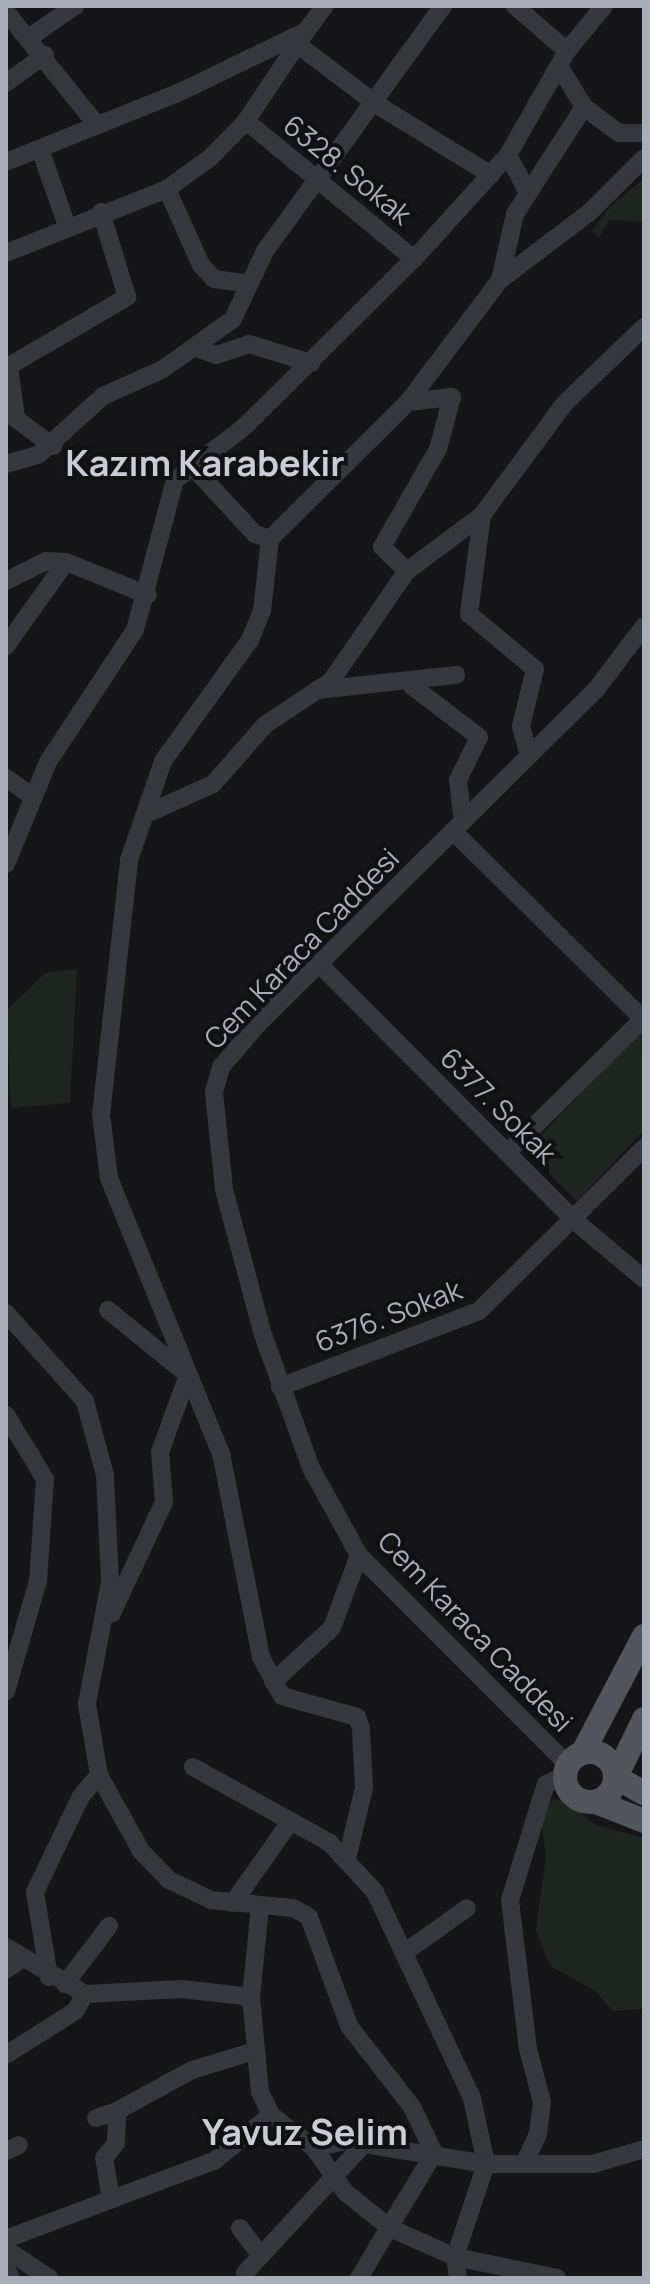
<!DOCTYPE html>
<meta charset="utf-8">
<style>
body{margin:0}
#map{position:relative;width:650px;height:2284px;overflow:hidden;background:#161618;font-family:Manrope,sans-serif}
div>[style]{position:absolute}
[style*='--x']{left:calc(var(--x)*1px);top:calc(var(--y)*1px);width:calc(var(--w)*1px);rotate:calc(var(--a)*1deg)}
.green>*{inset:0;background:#1e261f}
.minor>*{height:18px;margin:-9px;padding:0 9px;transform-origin:9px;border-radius:9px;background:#37383d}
.major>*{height:24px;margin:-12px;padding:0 12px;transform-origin:12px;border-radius:12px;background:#53555c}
.major>.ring{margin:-12px;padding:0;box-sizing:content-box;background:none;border:24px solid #53555c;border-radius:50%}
span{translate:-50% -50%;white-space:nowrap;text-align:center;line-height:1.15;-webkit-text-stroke:8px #111113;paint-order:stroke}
.street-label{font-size:28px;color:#a8adb8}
.district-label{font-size:36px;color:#c9ccd4;font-weight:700}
.frame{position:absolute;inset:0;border:8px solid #a8adb8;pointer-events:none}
</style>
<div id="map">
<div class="green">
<i style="clip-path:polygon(644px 178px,644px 222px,610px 220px,599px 237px,592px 231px,610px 207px)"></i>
<i style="clip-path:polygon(77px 969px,70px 1103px,11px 1108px,6px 1011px,45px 973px)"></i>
<i style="clip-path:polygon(641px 1030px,644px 1130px,577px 1201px,526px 1151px)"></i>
<i style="clip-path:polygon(563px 1799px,596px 1825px,644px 1838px,644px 2009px,613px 2011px,594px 1990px,550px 1966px,536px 1930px,546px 1856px,541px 1820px,552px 1800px)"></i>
</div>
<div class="minor">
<i style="--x:515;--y:6;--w:69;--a:40.9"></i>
<i style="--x:6;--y:12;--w:145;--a:51.2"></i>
<i style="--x:30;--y:37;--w:55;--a:-34.6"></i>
<i style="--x:297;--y:44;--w:99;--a:37.2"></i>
<i style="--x:376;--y:104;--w:135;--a:31.7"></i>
<i style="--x:559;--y:66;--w:48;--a:58.6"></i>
<i style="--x:584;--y:107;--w:44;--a:36.6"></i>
<i style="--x:619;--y:133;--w:25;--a:0"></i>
<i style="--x:6;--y:83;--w:48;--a:-35.7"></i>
<i style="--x:246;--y:121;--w:217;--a:39.4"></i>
<i style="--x:40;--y:149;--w:82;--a:70.7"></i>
<i style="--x:508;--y:155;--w:41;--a:62.2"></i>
<i style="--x:6;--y:162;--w:188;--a:-21.9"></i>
<i style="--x:180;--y:92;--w:140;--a:-25.8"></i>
<i style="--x:306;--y:31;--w:31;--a:-53"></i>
<i style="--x:167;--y:189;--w:83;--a:65.9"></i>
<i style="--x:201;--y:265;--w:19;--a:47"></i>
<i style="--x:214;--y:279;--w:34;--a:8"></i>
<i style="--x:6;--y:253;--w:173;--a:-21.7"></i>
<i style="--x:167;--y:189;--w:54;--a:-36"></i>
<i style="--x:211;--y:157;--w:50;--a:-45.8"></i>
<i style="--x:246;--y:121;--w:108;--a:-56.3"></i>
<i style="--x:500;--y:280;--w:68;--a:-77.2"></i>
<i style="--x:515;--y:214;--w:127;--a:-57.2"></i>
<i style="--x:196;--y:348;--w:21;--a:19"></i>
<i style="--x:216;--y:355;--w:35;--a:-18"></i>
<i style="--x:249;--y:344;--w:65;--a:17"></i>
<i style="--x:8;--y:413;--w:56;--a:36.3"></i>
<i style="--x:16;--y:418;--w:52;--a:-97.7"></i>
<i style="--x:9;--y:366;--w:137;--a:-30.3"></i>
<i style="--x:127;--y:297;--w:89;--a:-107"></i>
<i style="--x:6;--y:464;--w:33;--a:-16"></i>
<i style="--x:38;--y:455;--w:88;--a:-42.2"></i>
<i style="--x:103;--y:396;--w:66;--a:-24.2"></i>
<i style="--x:163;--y:369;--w:86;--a:-35.5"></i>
<i style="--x:233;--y:319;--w:75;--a:-64.8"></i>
<i style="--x:265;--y:251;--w:303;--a:-54"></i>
<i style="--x:191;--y:465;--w:94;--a:47.2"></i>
<i style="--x:255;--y:534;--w:16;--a:18"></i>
<i style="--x:482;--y:515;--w:100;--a:97.5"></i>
<i style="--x:469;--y:614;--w:86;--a:39.8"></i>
<i style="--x:535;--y:669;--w:59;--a:103.8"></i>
<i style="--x:521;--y:726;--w:31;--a:75"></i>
<i style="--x:407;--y:571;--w:35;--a:-136"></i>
<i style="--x:382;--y:547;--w:113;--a:-60.3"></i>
<i style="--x:438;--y:449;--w:54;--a:-74.9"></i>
<i style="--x:452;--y:397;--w:44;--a:173.5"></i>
<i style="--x:6;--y:581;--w:45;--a:-26.6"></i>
<i style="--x:46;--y:561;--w:20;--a:3"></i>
<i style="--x:66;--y:562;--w:88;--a:21.9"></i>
<i style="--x:6;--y:646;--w:103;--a:-54.5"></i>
<i style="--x:412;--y:686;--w:84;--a:37.3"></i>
<i style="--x:479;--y:737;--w:48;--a:116"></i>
<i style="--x:458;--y:780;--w:42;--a:83.2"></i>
<i style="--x:317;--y:690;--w:140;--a:-6.2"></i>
<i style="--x:6;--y:778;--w:33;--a:35"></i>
<i style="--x:151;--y:812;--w:68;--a:-24.3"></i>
<i style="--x:213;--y:784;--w:79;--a:-48.6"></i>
<i style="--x:265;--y:725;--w:79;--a:-33.7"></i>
<i style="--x:331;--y:681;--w:134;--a:-55.4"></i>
<i style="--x:407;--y:571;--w:94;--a:-36.7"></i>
<i style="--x:482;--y:515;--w:138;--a:-53.5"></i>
<i style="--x:564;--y:404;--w:111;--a:-43.9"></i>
<i style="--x:453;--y:831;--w:269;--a:44.7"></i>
<i style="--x:6;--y:864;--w:110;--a:-67.6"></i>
<i style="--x:48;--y:762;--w:158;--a:-56.6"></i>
<i style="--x:135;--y:630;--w:155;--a:-75.1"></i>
<i style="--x:175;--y:480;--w:87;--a:-37.5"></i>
<i style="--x:244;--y:427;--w:239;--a:-44.7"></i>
<i style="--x:414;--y:259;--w:140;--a:-47.9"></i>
<i style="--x:508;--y:155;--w:120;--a:-60.4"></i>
<i style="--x:567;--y:51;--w:58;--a:-50.6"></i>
<i style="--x:319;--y:964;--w:363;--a:45.1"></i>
<i style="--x:575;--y:1221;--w:90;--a:40"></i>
<i style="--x:507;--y:1153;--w:191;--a:-44.6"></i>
<i style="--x:108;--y:1310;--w:103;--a:39.1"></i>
<i style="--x:188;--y:1375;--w:82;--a:110"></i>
<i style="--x:160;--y:1452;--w:50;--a:85.4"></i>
<i style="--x:164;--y:1502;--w:123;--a:115.1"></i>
<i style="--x:6;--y:1313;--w:118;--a:48.1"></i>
<i style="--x:85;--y:1401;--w:77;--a:74.9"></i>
<i style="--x:105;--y:1475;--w:107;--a:87.3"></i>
<i style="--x:110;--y:1582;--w:124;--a:100.7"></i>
<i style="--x:87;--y:1704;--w:72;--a:80.4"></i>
<i style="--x:99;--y:1775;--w:87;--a:61.1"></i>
<i style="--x:141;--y:1851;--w:40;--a:46"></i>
<i style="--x:169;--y:1880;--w:47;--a:25.5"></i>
<i style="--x:211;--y:1900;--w:82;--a:5.6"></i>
<i style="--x:293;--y:1908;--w:18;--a:29"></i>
<i style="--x:309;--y:1917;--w:116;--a:69.8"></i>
<i style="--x:349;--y:2026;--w:103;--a:52.1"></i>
<i style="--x:412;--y:2107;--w:51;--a:64.4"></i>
<i style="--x:434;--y:2153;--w:146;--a:121"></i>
<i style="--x:280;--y:1387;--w:213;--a:-20.9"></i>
<i style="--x:479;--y:1311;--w:232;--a:-44.7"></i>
<i style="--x:6;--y:1415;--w:75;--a:58.6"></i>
<i style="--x:45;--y:1479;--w:102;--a:93.9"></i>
<i style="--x:38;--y:1581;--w:115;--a:106.2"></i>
<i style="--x:273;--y:1682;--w:80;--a:-42.5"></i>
<i style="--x:332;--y:1628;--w:78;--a:-69.7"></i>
<i style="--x:568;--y:1765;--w:296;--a:-134.9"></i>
<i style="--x:359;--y:1555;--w:99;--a:-118.9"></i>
<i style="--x:311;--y:1468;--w:141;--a:-109.8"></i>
<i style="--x:263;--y:1335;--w:151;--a:-105"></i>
<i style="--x:224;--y:1189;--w:98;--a:-95.9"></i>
<i style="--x:214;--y:1092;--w:26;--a:-74"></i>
<i style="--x:221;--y:1067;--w:58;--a:-49.2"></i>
<i style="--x:259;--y:1023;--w:477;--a:-44.7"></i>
<i style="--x:598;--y:687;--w:76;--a:-53"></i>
<i style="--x:193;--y:1767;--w:157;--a:29"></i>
<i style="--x:330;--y:1843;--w:67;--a:47.4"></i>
<i style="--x:375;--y:1892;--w:228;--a:64.8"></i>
<i style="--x:472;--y:2098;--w:67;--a:78"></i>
<i style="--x:486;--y:2164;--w:143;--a:-170.7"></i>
<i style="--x:345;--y:2141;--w:32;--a:167"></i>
<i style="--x:348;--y:1855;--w:69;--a:-76.6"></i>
<i style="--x:364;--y:1788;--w:60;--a:-92.9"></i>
<i style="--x:361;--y:1728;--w:12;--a:-110"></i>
<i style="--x:357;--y:1717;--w:78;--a:-164.4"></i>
<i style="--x:282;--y:1696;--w:44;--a:-118.3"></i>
<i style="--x:261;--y:1657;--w:207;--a:-101.1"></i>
<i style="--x:221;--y:1454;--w:298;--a:-112.1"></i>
<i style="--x:109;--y:1178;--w:64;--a:-97.2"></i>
<i style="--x:101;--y:1115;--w:257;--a:-83.7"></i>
<i style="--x:129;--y:860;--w:105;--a:-71"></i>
<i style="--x:163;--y:761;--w:149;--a:-54.3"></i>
<i style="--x:250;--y:640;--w:31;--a:-68"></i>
<i style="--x:262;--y:611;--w:72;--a:-83.7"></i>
<i style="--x:270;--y:539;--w:194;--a:-44.8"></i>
<i style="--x:408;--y:402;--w:153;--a:-53"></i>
<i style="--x:500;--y:280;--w:113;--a:-37.1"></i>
<i style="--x:590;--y:212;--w:76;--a:-45"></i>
<i style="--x:233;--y:1903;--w:99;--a:-54.9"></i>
<i style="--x:6;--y:1947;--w:92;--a:30.7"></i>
<i style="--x:85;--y:1994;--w:97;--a:-3"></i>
<i style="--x:182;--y:1989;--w:69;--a:6.6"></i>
<i style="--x:251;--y:1997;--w:95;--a:84.6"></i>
<i style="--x:260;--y:2092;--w:25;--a:64"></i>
<i style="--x:271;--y:2115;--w:54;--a:37.5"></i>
<i style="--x:314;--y:2148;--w:54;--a:54.8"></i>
<i style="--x:345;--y:2192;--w:58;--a:38.7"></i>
<i style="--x:390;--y:2228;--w:71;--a:24"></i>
<i style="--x:455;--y:2257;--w:104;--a:11.6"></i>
<i style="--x:404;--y:1953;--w:77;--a:-35.5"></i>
<i style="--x:6;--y:1970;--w:21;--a:-35"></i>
<i style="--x:49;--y:1977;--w:86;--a:-99.4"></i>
<i style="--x:35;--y:1892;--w:106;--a:-64.4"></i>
<i style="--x:81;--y:1796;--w:28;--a:-49"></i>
<i style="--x:65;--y:1984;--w:73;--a:-52.8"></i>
<i style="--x:251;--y:1997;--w:90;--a:-84.3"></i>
<i style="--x:6;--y:2055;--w:82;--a:-32.5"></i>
<i style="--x:75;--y:2011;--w:20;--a:-60"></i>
<i style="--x:96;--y:2118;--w:22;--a:-18"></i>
<i style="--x:6;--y:2151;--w:14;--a:-25"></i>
<i style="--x:524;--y:2164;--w:69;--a:0"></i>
<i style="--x:593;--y:2164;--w:53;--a:-16.4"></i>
<i style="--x:110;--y:2194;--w:36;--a:-99"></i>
<i style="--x:104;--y:2158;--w:19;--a:-51"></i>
<i style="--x:116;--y:2143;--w:32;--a:-88"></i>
<i style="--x:117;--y:2111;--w:85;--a:-28.7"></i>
<i style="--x:192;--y:2070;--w:66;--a:-16.8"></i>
<i style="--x:240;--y:2228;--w:35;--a:53"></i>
<i style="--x:6;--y:2239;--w:222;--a:-20.6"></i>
<i style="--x:214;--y:2161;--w:73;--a:-38.9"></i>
<i style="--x:6;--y:2249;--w:52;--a:34"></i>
<i style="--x:6;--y:2268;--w:11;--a:63"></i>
<i style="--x:245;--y:2273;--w:177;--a:-47.3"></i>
<i style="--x:458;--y:2278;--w:21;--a:-98"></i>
<i style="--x:455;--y:2257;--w:98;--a:-71.6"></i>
<i style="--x:486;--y:2164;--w:38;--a:0"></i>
<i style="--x:524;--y:2164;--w:33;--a:-65"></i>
<i style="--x:538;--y:2134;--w:32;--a:-83"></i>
<i style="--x:542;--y:2102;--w:55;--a:-104.8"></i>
<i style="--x:528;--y:2049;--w:150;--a:-96.9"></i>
<i style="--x:510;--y:1900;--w:121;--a:-72.8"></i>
<i style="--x:546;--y:1784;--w:21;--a:-23"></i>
</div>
<div class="major">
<i style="--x:644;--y:1719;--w:64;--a:115.8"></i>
<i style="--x:616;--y:1777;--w:32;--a:30"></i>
<i class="ring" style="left:565px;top:1752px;width:26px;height:26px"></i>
<i style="--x:583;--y:1752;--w:131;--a:-62.3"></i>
<i style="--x:596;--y:1802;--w:52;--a:21.6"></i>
</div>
<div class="street-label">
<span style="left:348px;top:169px;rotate:39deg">6328. Sokak</span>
<span style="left:301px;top:948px;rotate:-46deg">Cem Karaca Caddesi</span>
<span style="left:499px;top:1105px;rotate:45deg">6377. Sokak</span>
<span style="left:388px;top:1315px;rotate:-21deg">6376. Sokak</span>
<span style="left:476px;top:1631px;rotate:46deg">Cem Karaca Caddesi</span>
</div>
<div class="district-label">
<span style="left:205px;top:463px">Kazım Karabekir</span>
<span style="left:305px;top:2132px">Yavuz Selim</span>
</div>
<div class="frame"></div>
</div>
